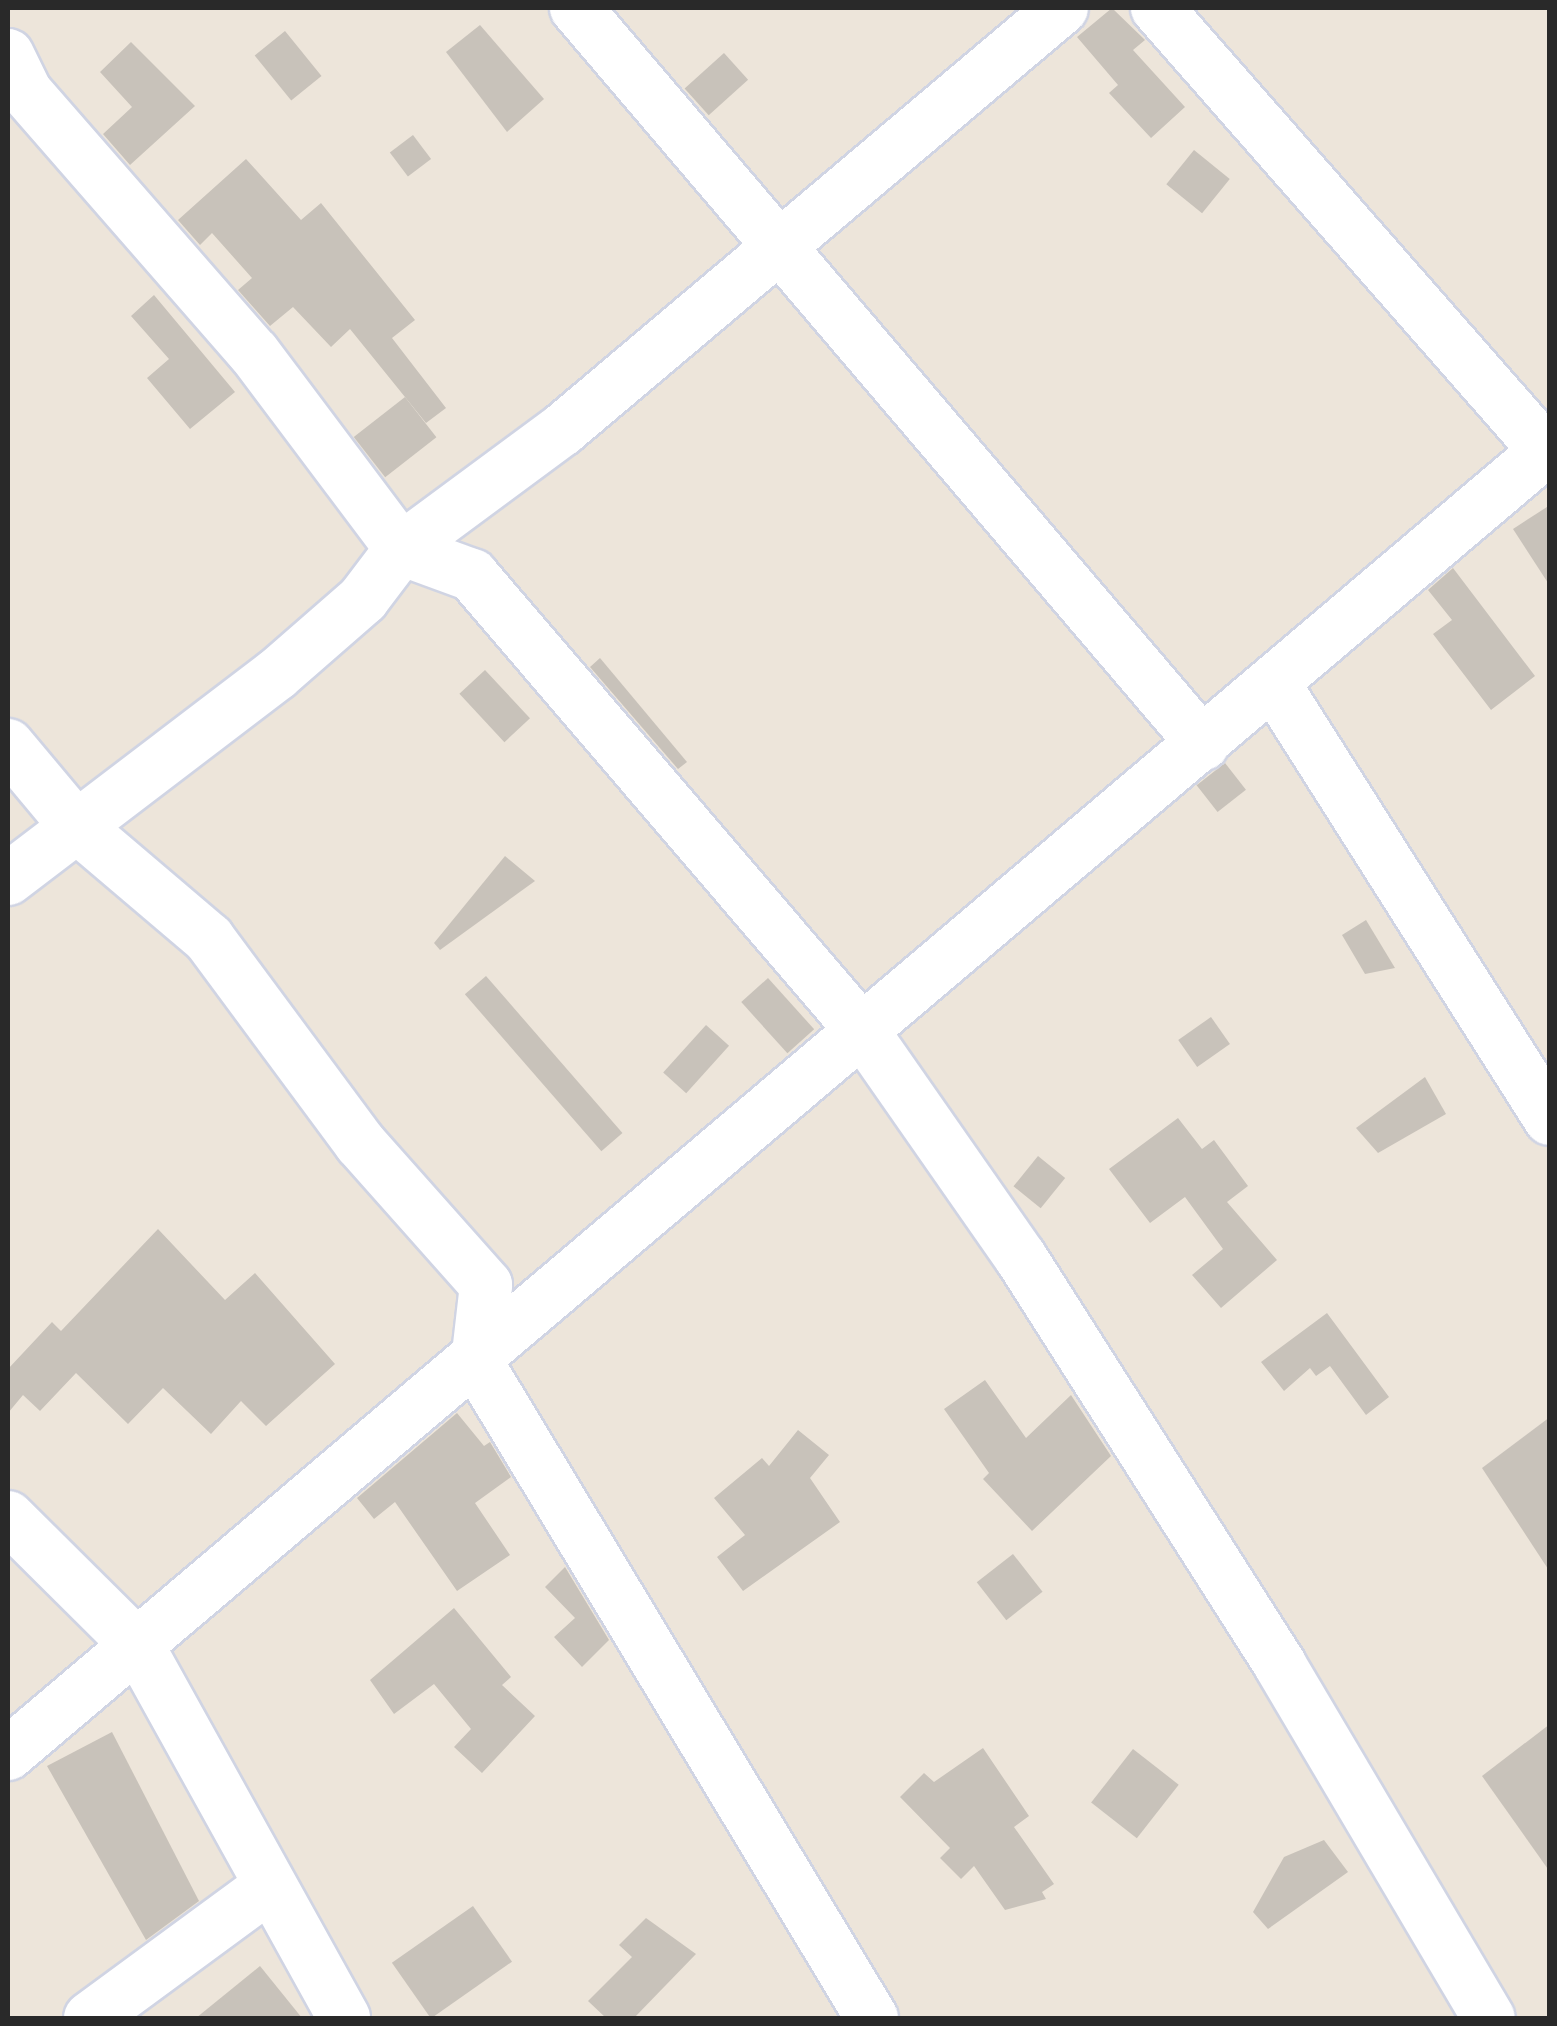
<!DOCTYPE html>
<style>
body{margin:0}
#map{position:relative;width:1557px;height:2026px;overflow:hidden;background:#ede5da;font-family:"Golos Text",sans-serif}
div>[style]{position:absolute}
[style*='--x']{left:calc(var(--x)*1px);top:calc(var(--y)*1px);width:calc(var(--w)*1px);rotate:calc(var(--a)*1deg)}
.building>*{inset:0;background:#c8c2ba;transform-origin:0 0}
.roads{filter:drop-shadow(2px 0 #d0d4e3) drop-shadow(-2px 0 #d0d4e3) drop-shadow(0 2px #d0d4e3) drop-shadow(0 -2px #d0d4e3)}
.minor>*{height:52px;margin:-26px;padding:0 26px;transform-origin:26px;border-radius:26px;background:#fff}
span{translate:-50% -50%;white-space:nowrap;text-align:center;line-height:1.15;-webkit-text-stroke:9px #fff;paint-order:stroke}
.frame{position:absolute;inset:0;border:10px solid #292929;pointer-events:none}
</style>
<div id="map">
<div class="building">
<i style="clip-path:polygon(1112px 8px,1145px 40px,1133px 50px,1185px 107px,1151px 138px,1109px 93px,1118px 85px,1077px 37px)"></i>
<i style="clip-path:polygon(480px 25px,544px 99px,507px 132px,446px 52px)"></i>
<i style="left:285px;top:31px;width:58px;height:39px;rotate:51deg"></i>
<i style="clip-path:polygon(131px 42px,195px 106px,130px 165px,103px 134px,132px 107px,100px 72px)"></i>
<i style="left:724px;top:53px;width:36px;height:53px;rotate:48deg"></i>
<i style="left:413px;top:135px;width:30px;height:29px;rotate:53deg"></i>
<i style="left:1194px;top:150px;width:46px;height:44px;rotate:39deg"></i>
<i style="clip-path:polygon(246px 159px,301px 220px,321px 203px,415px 320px,392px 338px,446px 408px,426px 423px,350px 329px,331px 347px,293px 307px,270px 326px,238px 290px,252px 278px,212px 233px,200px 245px,178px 220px)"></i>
<i style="clip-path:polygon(154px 295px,235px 392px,190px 429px,147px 378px,169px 359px,131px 316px)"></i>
<i style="left:405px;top:397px;width:51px;height:65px;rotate:52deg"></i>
<i style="clip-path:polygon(1550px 505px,1550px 586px,1513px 529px)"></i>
<i style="clip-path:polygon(1453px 568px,1535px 676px,1491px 710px,1433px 634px,1452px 620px,1428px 590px)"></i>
<i style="clip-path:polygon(600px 658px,687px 762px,678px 769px,590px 667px)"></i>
<i style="left:485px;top:670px;width:66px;height:35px;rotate:47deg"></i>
<i style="left:1225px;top:763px;width:34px;height:36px;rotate:52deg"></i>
<i style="clip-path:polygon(505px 856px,535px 881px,440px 950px,434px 943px)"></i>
<i style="clip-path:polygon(1366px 920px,1395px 968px,1365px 974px,1342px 935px)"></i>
<i style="left:486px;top:976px;width:208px;height:28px;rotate:49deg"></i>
<i style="left:768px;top:978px;width:69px;height:36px;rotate:48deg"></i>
<i style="left:1211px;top:1017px;width:33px;height:40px;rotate:55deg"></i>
<i style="left:706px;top:1025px;width:31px;height:64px;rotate:42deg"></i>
<i style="clip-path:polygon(1425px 1077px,1446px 1114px,1378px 1153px,1356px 1128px)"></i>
<i style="clip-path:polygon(1178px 1118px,1202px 1149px,1214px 1140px,1248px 1186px,1227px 1202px,1277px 1260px,1221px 1308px,1192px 1275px,1223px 1249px,1185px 1197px,1150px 1223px,1109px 1169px)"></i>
<i style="left:1038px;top:1156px;width:35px;height:39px;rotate:39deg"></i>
<i style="clip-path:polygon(158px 1229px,225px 1300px,255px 1273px,335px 1364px,266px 1426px,241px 1401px,211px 1434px,163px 1388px,128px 1424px,76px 1373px,40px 1411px,23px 1395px,8px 1413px,8px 1369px,52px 1322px,61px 1331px)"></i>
<i style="clip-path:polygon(1327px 1313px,1389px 1397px,1366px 1415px,1330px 1366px,1316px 1376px,1310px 1368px,1284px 1391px,1261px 1362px)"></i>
<i style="clip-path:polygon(985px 1380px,1026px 1438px,1071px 1395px,1111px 1456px,1032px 1531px,983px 1479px,989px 1473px,944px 1409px)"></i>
<i style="clip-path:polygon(457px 1413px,484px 1446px,490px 1442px,511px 1477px,475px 1503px,510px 1555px,457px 1591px,395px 1502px,374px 1519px,357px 1498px)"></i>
<i style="clip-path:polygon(1550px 1417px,1550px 1572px,1482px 1468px)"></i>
<i style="clip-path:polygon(798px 1430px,829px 1455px,810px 1478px,840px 1522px,743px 1591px,717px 1557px,745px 1535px,714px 1498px,762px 1458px,769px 1466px)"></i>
<i style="left:1013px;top:1554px;width:48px;height:46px;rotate:52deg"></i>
<i style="clip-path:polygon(565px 1567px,609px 1640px,582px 1667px,554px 1637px,575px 1618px,545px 1587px)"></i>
<i style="clip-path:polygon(454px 1608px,511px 1677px,502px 1685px,535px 1716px,482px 1773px,454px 1747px,471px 1729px,434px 1684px,394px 1714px,370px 1680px)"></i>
<i style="clip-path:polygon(1550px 1724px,1550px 1872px,1482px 1776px)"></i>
<i style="clip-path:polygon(112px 1732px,199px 1901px,146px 1940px,47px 1766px)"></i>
<i style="clip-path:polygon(983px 1748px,1029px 1816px,1014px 1827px,1054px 1884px,1042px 1892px,1046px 1899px,1005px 1910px,974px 1866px,961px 1879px,940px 1858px,950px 1848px,900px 1797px,924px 1773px,934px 1782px)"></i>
<i style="left:1133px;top:1749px;width:58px;height:68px;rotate:38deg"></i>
<i style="clip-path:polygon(1324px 1840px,1348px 1872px,1268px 1929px,1253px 1912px,1284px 1857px)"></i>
<i style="left:473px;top:1906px;width:68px;height:99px;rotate:55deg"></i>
<i style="clip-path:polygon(646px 1918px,696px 1954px,634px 2018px,606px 2018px,588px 2001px,632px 1957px,619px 1945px)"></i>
<i style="clip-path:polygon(260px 1966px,302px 2018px,196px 2018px)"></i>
</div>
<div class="roads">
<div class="minor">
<i style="--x:576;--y:8;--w:967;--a:49.57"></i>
<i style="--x:1157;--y:8;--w:596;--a:48.74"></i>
<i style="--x:8;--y:55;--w:41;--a:64.1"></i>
<i style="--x:26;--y:92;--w:347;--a:48.9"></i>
<i style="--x:254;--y:353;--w:245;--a:53.1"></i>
<i style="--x:401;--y:549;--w:76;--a:20.1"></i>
<i style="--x:472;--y:575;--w:603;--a:49.44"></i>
<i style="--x:864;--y:1033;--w:274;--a:55.1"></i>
<i style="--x:1021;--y:1258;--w:482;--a:57.5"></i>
<i style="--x:1280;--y:1665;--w:410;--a:59.4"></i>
<i style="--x:1274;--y:684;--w:515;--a:57.61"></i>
<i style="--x:8;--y:745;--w:103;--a:50.1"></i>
<i style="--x:74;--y:824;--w:177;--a:40.4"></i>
<i style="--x:209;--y:939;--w:254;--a:53.5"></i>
<i style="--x:360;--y:1143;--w:190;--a:48.4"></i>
<i style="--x:486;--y:1285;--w:79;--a:96.6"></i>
<i style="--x:477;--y:1363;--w:765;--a:58.91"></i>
<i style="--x:8;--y:879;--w:337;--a:-37.3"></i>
<i style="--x:276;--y:675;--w:116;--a:-41.1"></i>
<i style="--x:363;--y:599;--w:63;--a:-52.8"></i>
<i style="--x:401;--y:549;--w:200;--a:-36.5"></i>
<i style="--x:562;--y:430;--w:654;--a:-40.16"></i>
<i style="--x:8;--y:1517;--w:183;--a:44.8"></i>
<i style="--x:138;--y:1646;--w:425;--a:61"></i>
<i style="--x:8;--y:1754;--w:2021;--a:-40.28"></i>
<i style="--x:90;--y:2018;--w:223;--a:-36.3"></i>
</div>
</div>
<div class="frame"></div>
</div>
